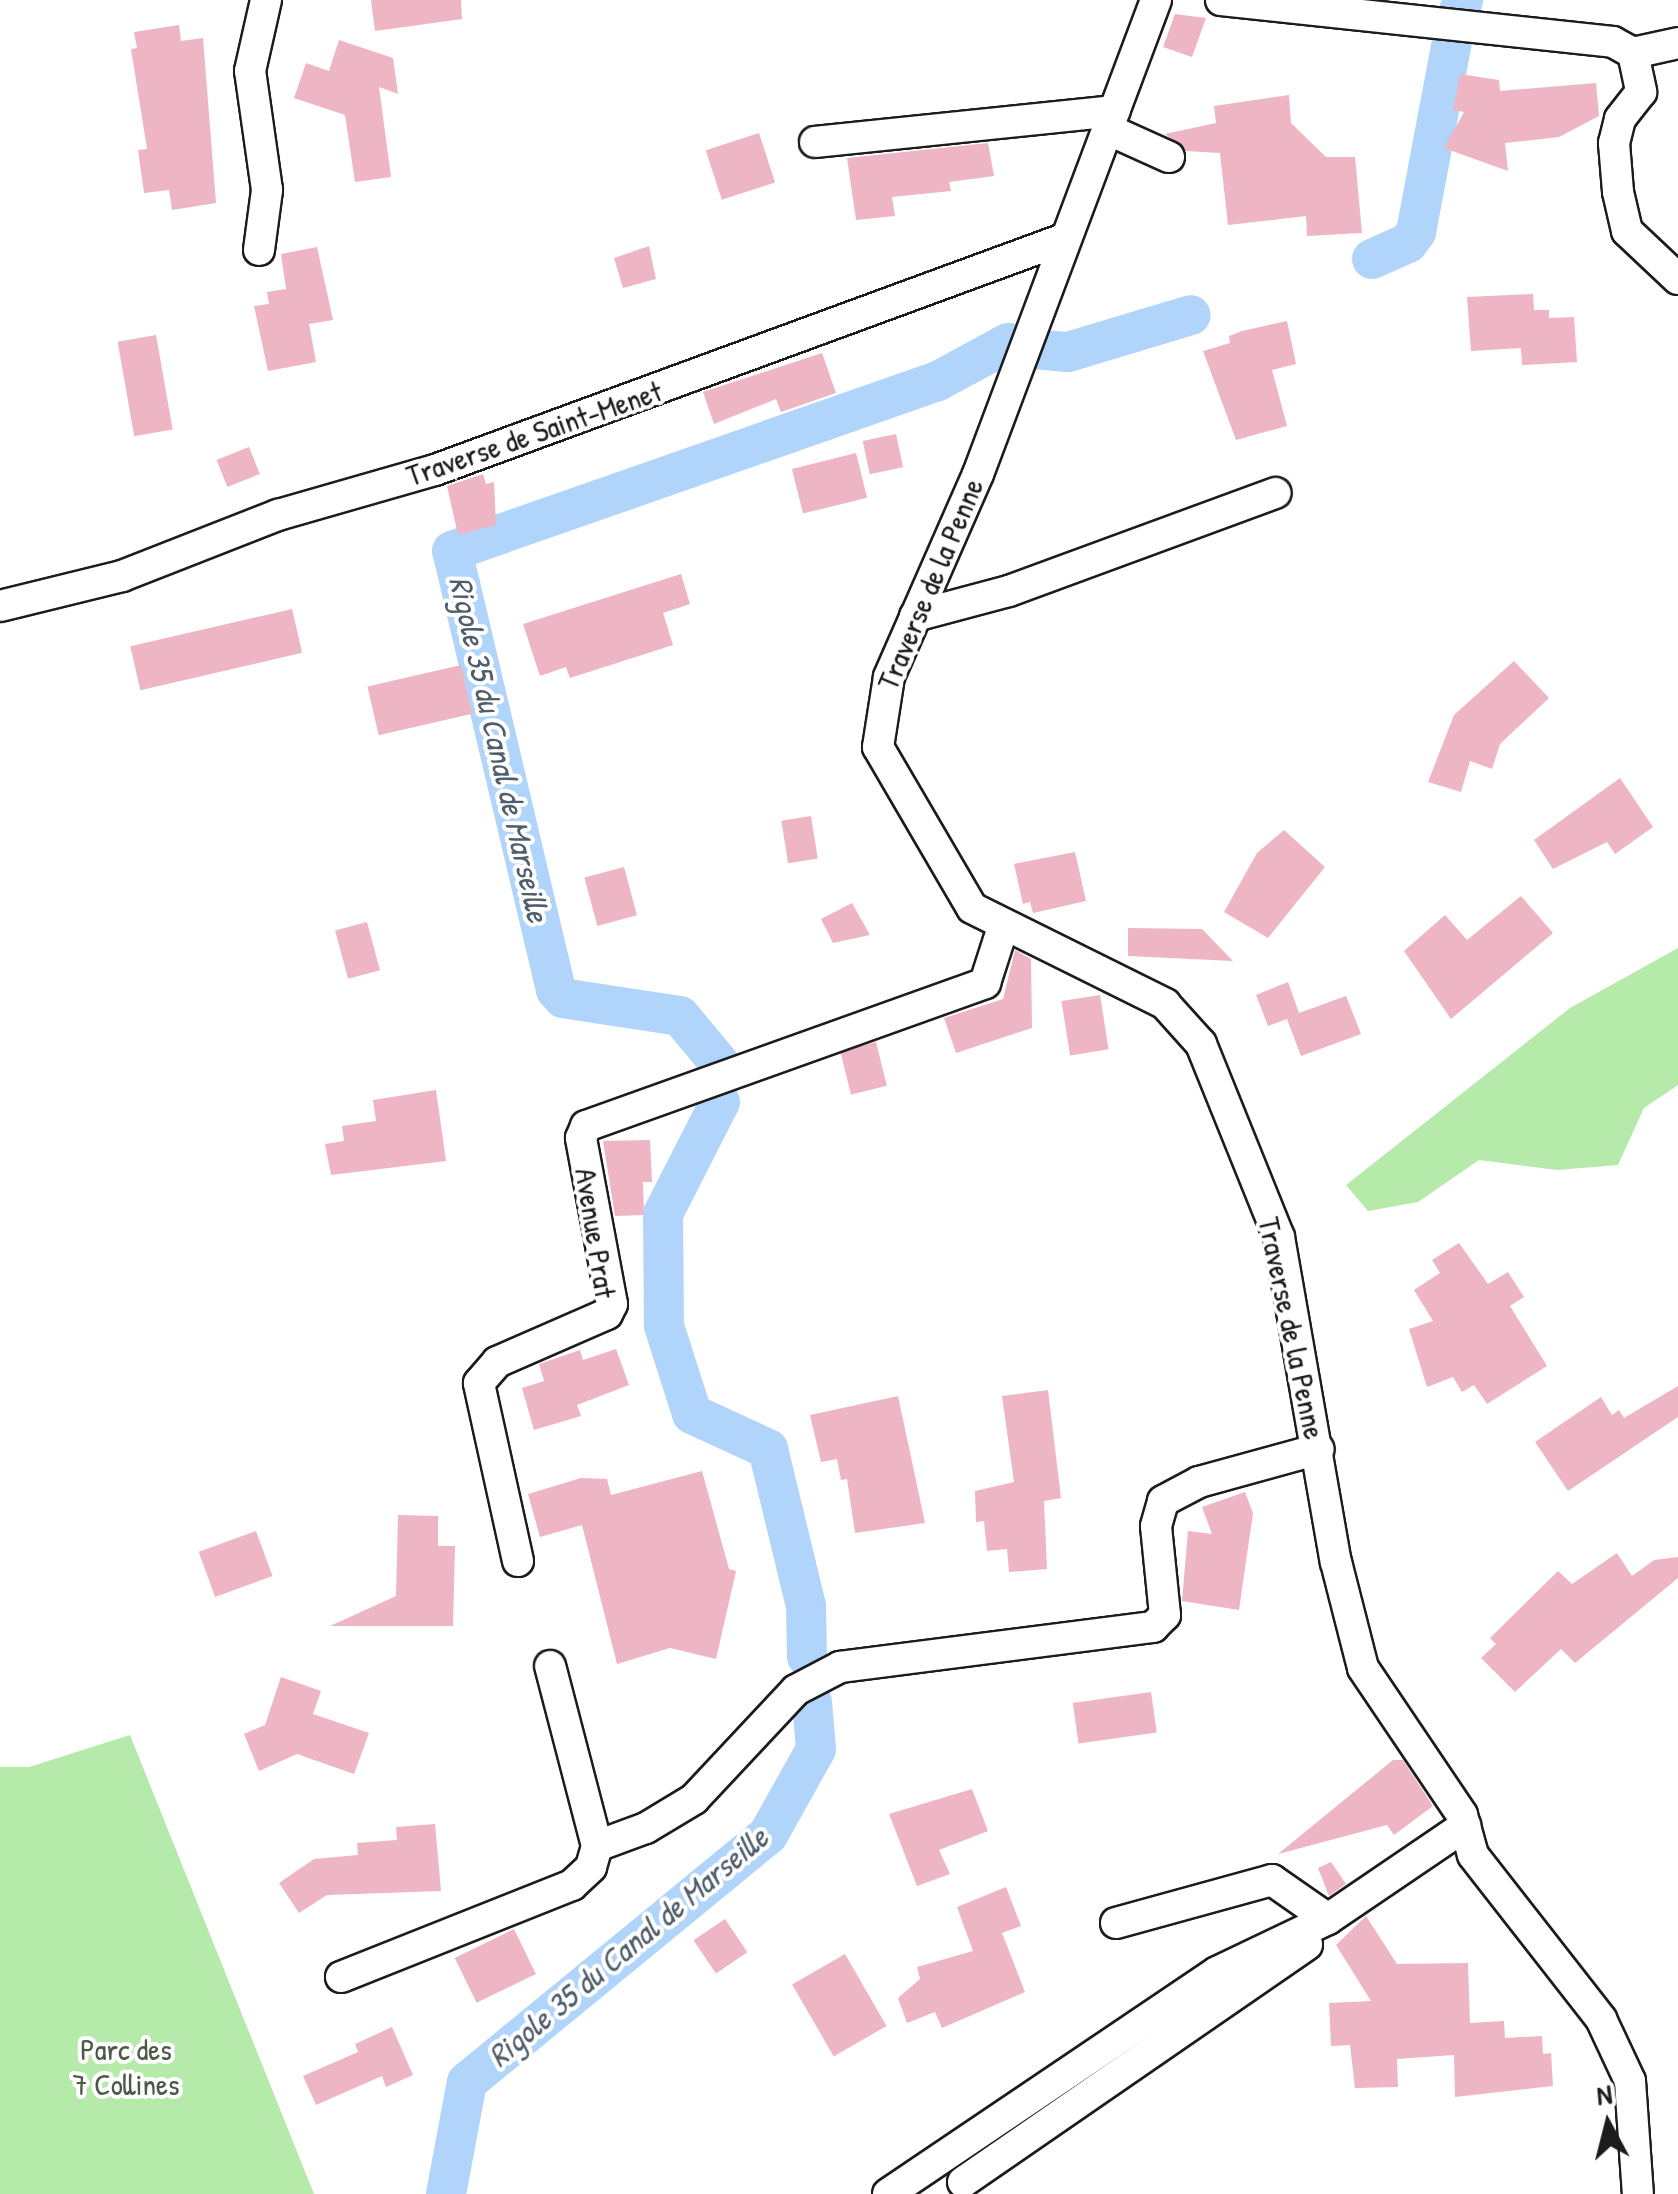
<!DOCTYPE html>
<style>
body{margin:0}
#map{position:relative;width:1678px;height:2194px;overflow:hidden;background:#fff;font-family:"Patrick Hand",sans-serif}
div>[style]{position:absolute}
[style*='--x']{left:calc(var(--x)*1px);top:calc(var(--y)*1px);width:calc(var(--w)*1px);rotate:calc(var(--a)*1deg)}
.green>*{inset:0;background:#b6eaab}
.canal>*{height:40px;margin:-20px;padding:0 20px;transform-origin:20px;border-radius:20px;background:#b1d5fa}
.building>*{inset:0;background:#eeb5c5;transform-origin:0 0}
.roads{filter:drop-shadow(2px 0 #1c1c1c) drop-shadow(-2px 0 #1c1c1c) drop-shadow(0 2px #1c1c1c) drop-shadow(0 -2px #1c1c1c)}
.street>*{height:30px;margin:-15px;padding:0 15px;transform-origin:15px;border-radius:15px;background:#fff}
span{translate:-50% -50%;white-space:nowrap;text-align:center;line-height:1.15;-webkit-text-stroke:8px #fff;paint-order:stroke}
.street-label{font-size:30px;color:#1c1c1c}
.park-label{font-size:30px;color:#4a5a47}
.water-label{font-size:32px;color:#505d6a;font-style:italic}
.north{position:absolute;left:1558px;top:2074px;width:100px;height:100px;-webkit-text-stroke:8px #fff;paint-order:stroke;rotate:353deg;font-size:28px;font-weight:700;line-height:40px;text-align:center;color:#1c1c1c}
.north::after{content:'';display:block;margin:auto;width:35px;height:45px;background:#1c1c1c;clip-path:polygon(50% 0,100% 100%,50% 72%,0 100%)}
</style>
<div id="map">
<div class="green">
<i style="clip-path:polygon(1678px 948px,1678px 1085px,1644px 1108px,1618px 1165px,1557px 1170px,1479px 1160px,1418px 1202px,1368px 1211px,1346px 1185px,1570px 1008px)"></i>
<i style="clip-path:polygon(130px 1735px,314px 2194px,0 2194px,0 1767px,29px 1767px)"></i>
</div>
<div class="canal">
<i style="--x:1457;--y:16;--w:17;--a:-69"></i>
<i style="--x:1372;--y:259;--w:39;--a:-24"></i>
<i style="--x:1408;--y:243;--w:14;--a:-54"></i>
<i style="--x:1416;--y:232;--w:194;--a:-79.3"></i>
<i style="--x:1033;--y:349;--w:35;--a:5"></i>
<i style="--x:1068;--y:352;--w:128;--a:-16.7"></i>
<i style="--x:720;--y:1064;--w:62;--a:-129.8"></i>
<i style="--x:680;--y:1016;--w:118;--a:-171.3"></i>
<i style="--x:563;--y:998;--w:11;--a:-131"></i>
<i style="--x:556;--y:990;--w:451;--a:-103.3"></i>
<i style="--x:452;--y:551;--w:515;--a:-19.28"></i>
<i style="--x:938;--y:381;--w:80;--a:-28.5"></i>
<i style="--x:720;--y:1102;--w:126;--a:117"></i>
<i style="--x:663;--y:1214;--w:112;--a:89.5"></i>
<i style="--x:664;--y:1326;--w:92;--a:72.3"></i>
<i style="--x:692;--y:1414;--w:84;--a:24.7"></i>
<i style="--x:768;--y:1449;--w:162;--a:76.4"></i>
<i style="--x:806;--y:1606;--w:51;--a:88.9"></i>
<i style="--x:446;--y:2194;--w:114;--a:-79.4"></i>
<i style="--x:467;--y:2082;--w:389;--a:-39.4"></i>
<i style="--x:768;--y:1835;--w:98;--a:-60.8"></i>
<i style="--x:816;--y:1749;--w:47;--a:-94.9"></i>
</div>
<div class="building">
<i style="clip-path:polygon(371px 0,461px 0,462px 19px,375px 31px)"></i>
<i style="clip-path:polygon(1175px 14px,1206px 18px,1192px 57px,1163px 47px)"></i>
<i style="clip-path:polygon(179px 25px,181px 41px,203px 38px,216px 203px,172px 210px,169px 190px,144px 193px,138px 150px,147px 149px,131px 49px,137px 48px,134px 32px)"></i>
<i style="clip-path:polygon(339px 40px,393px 58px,398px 94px,379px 87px,391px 177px,355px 182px,345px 115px,294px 98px,306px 63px,329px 71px)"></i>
<i style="clip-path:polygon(1460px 74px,1499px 80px,1500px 91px,1596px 83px,1599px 116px,1559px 137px,1505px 143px,1508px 171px,1444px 148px,1464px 112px,1453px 110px)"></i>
<i style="clip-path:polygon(1289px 95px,1291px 123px,1326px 157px,1355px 157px,1362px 233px,1307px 236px,1306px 216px,1228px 225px,1220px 153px,1186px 151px,1165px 134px,1216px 123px,1214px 106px)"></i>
<i style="left:759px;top:133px;width:52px;height:56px;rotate:72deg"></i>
<i style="clip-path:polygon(988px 143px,994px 176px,949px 182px,951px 191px,892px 197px,895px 216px,856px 220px,847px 158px)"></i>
<i style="clip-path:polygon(649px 246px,656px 279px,623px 288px,614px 258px)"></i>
<i style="clip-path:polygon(317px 247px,333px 320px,309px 324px,316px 362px,268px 371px,254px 306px,269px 304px,267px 292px,286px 289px,281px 254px)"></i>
<i style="clip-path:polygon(1533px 294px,1534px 310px,1549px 310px,1549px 318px,1574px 317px,1577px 362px,1522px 365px,1521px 348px,1471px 351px,1467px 297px)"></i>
<i style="clip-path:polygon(1287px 321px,1296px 364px,1272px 370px,1287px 426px,1236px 440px,1203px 351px,1230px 343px,1229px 336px,1242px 331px)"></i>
<i style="left:156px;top:335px;width:96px;height:39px;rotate:80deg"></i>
<i style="clip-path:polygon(822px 353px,836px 393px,781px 412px,776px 399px,714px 424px,703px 392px)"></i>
<i style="left:896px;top:434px;width:34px;height:34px;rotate:78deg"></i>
<i style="left:249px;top:447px;width:29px;height:35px;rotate:68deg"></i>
<i style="left:856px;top:453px;width:46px;height:66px;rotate:76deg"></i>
<i style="clip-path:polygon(483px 474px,486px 484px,494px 482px,496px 525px,458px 535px,447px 486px)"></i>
<i style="clip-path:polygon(681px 574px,690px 604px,663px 613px,673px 645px,570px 678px,566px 667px,540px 676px,523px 624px)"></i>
<i style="left:292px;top:609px;width:45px;height:166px;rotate:77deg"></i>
<i style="clip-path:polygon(1514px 661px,1549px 698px,1500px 744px,1492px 769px,1470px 761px,1461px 792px,1428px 782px,1454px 715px)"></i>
<i style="left:461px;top:665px;width:50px;height:96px;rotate:77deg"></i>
<i style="clip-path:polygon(1620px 778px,1653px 827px,1615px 854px,1607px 842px,1553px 869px,1534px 840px)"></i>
<i style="left:811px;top:816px;width:43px;height:30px;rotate:81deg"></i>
<i style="clip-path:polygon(1284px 830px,1325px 867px,1268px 938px,1224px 912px,1257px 853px)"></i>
<i style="clip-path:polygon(1075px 852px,1086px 901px,1033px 913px,1030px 902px,1023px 904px,1014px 864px)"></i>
<i style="left:624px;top:867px;width:50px;height:41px;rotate:75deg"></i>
<i style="clip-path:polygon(1521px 896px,1553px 933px,1451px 1019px,1404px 951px,1445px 915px,1467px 940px)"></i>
<i style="clip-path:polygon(852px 903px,870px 935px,833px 943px,821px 919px)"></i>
<i style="left:367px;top:922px;width:50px;height:33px;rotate:75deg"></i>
<i style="clip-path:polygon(1128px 928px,1202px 929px,1233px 961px,1128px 956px)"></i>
<i style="clip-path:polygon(1015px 950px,1031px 959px,1032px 1028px,956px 1053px,944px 1018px,1003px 999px)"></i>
<i style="clip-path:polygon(1288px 982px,1299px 1013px,1346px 996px,1361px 1034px,1301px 1056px,1287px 1019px,1268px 1026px,1256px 995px)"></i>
<i style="left:1100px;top:995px;width:55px;height:39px;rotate:81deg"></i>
<i style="left:876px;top:1042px;width:45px;height:37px;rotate:76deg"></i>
<i style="clip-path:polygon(436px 1090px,446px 1161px,331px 1175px,325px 1144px,344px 1141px,342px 1126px,376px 1121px,373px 1100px)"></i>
<i style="clip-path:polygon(650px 1140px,652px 1182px,643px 1182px,644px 1215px,615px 1216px,603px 1141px)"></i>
<i style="clip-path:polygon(1459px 1243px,1488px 1284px,1508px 1272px,1524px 1297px,1510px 1306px,1547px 1366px,1487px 1404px,1474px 1385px,1462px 1392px,1453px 1377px,1427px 1387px,1409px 1329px,1433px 1321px,1414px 1290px,1440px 1273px,1432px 1260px)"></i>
<i style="clip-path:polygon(616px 1349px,629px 1385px,577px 1405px,581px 1416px,534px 1430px,522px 1388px,544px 1381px,539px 1364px,580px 1350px,583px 1360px)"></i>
<i style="clip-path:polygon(1678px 1386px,1678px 1417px,1568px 1491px,1535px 1442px,1601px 1397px,1612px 1415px,1619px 1410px,1624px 1418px)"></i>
<i style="clip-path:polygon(1048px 1390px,1061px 1498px,1044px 1501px,1047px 1569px,1009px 1572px,1007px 1549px,987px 1551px,984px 1521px,976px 1522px,975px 1491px,1014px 1482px,1002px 1396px)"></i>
<i style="clip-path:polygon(898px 1396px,925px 1523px,855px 1533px,847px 1479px,841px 1480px,837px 1459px,821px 1462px,810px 1415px)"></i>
<i style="clip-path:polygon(702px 1471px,729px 1569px,736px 1571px,716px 1659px,670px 1648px,617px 1664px,582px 1525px,540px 1537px,528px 1494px,581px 1478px,607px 1479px,611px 1495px)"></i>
<i style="clip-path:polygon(1245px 1492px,1253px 1513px,1239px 1610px,1182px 1601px,1188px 1531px,1212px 1534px,1202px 1507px)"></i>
<i style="clip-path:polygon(398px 1515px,438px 1516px,438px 1546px,455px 1546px,453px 1626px,330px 1626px,396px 1596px)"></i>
<i style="left:256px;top:1531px;width:48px;height:61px;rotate:70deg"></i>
<i style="clip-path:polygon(1617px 1553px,1632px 1576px,1654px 1560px,1678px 1557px,1678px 1578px,1575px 1663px,1561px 1649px,1515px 1692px,1481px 1658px,1496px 1644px,1490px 1638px,1558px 1571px,1572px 1584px)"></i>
<i style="clip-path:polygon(281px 1677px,321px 1691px,313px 1714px,369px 1733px,354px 1774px,297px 1754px,259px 1771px,244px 1734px,265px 1725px)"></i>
<i style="left:1151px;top:1692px;width:41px;height:79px;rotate:82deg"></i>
<i style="clip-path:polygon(1393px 1760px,1403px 1760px,1433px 1806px,1394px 1835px,1387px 1825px,1278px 1854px)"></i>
<i style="clip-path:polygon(972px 1789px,988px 1831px,939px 1850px,950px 1874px,917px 1886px,889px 1814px)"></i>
<i style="clip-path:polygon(435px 1824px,441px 1891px,327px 1895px,299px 1913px,279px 1883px,314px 1859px,358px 1855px,357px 1843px,397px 1840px,396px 1827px)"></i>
<i style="clip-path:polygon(1331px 1862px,1346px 1884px,1329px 1896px,1318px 1868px)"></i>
<i style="clip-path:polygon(1006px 1887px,1021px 1926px,1002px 1933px,1025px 1992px,942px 2028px,935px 2012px,907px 2023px,898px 1998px,920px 1979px,917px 1967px,973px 1951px,957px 1907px)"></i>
<i style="clip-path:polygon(1366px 1916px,1397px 1964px,1468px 1963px,1470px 2023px,1504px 2021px,1505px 2038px,1542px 2036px,1543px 2054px,1551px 2053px,1553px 2086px,1455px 2097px,1454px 2055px,1397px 2059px,1398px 2087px,1355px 2088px,1350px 2045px,1331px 2046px,1329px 2003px,1371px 2001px,1336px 1945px)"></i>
<i style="left:725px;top:1919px;width:40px;height:38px;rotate:56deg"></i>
<i style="left:514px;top:1929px;width:50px;height:66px;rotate:64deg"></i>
<i style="left:845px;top:1954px;width:83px;height:61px;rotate:60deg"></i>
<i style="clip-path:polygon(392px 2027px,413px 2075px,386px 2087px,382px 2076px,316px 2105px,303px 2076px,358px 2052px,355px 2044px)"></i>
</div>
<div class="roads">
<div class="street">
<i style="--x:1156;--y:0;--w:506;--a:110.58"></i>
<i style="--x:978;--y:474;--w:222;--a:113.7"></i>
<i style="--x:889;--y:677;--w:71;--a:98.9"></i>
<i style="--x:878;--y:747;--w:186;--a:59.7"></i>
<i style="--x:972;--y:908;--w:216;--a:26.4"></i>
<i style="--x:1165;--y:1004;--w:54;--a:48"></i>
<i style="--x:1201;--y:1044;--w:208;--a:68"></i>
<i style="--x:1279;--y:1237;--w:330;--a:80.1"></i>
<i style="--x:1336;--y:1562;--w:109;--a:75.7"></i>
<i style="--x:1363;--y:1668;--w:177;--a:56"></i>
<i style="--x:1462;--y:1815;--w:41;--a:74.6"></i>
<i style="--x:1473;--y:1855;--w:208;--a:52"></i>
<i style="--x:1601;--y:2019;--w:68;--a:64.9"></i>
<i style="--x:1630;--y:2081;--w:113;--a:86"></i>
<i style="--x:1221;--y:0;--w:394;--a:6.1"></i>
<i style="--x:1613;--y:42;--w:23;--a:29"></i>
<i style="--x:1633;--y:53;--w:40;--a:78"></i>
<i style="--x:1641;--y:92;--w:34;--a:128"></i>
<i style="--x:1620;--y:119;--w:25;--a:104"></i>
<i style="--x:1614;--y:143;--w:49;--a:85.3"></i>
<i style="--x:1618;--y:192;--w:40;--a:77"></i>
<i style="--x:1627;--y:231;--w:70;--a:43.3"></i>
<i style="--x:1633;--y:53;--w:46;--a:-12.5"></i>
<i style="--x:1107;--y:129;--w:68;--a:24.3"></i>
<i style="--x:815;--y:142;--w:301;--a:-5.9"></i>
<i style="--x:259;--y:250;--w:61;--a:-82.4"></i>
<i style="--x:267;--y:190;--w:120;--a:-98.1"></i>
<i style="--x:250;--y:71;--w:73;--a:-77.3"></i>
<i style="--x:0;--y:606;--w:126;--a:-13.8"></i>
<i style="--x:122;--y:576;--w:168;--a:-21.4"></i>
<i style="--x:278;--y:515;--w:163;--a:-16"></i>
<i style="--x:435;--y:470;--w:667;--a:-20.17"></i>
<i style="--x:915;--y:616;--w:97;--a:-14.9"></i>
<i style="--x:1009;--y:591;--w:284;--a:-20.2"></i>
<i style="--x:518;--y:1561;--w:182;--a:-102.4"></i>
<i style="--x:479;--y:1383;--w:28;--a:-49"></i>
<i style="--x:497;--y:1362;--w:120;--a:-23.6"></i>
<i style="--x:607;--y:1314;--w:11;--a:-63"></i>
<i style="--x:612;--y:1304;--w:169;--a:-100.6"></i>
<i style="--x:581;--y:1138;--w:13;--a:-67"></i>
<i style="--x:586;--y:1126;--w:424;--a:-19.7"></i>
<i style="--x:985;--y:983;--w:59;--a:-72.2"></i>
<i style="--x:597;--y:1846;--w:52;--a:-20.2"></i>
<i style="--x:646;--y:1828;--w:56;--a:-31.1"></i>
<i style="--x:694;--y:1799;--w:149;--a:-46.9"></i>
<i style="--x:796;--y:1690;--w:50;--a:-27.6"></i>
<i style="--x:840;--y:1667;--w:316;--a:-7.3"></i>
<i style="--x:1153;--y:1627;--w:17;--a:-45"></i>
<i style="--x:1165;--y:1615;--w:89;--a:-95.8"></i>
<i style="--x:1156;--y:1526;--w:26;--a:-74"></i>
<i style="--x:1163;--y:1501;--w:41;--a:-27.8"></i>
<i style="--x:1199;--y:1482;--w:124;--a:-15.4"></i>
<i style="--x:1116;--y:1923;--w:162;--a:-15.4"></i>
<i style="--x:1272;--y:1880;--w:68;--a:34.9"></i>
<i style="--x:341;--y:1977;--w:249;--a:-21.7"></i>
<i style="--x:572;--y:1885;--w:26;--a:-43"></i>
<i style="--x:591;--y:1867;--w:22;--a:-74"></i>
<i style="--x:597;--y:1846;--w:186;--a:-104.6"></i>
<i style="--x:963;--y:2182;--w:418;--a:-34.6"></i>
<i style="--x:888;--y:2194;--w:397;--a:-34"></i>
<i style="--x:1217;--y:1972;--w:123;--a:-25.5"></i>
<i style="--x:1328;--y:1919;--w:166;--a:-34.2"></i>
</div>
</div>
<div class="street-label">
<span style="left:534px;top:433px;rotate:-19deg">Traverse de Saint-Menet</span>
<span style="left:930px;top:584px;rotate:-67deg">Traverse de la Penne</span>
<span style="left:596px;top:1233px;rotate:81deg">Avenue Prat</span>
<span style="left:1292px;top:1328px;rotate:78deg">Traverse de la Penne</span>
</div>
<div class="park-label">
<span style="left:126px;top:2066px">Parc des<br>7 Collines</span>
</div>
<div class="water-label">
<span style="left:499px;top:749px;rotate:77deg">Rigole 35 du Canal de Marseille</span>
<span style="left:628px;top:1947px;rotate:-40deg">Rigole 35 du Canal de Marseille</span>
</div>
<div class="north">N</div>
</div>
